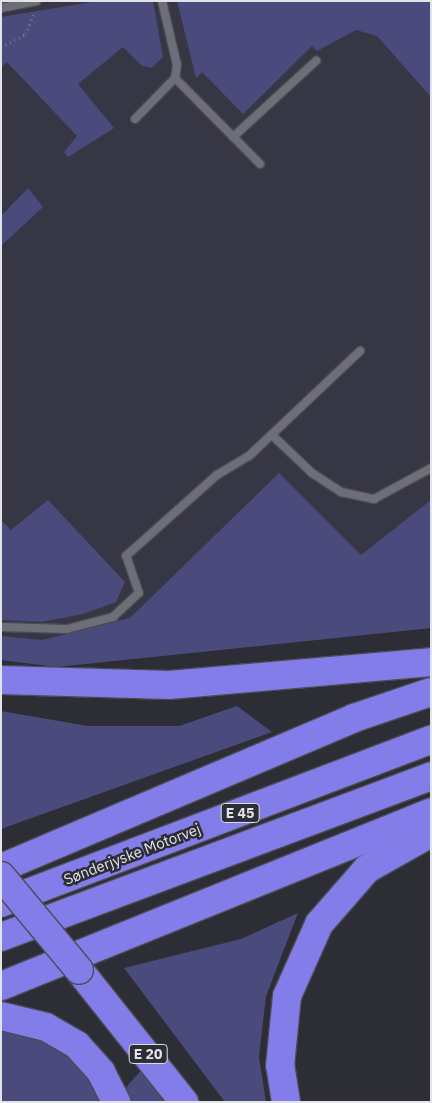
<!DOCTYPE html>
<meta charset="utf-8">
<style>
body{margin:0}
#map{position:relative;width:432px;height:1103px;overflow:hidden;background:#2d2d36;font-family:"IBM Plex Sans",sans-serif}
div>[style]{position:absolute}
[style*='--x']{left:calc(var(--x)*1px);top:calc(var(--y)*1px);width:calc(var(--w)*1px);rotate:calc(var(--a)*1deg)}
.built>*{inset:0;background:#363644}
.green>*{inset:0;background:#4b4a7d}
.path>*{height:3px;margin-top:-1.5px;transform-origin:0;background:repeating-linear-gradient(90deg,#73737b 0 1px,transparent 0 5px)}
.roads{filter:drop-shadow(1px 0 #4b4b52) drop-shadow(-1px 0 #4b4b52) drop-shadow(0 1px #4b4b52) drop-shadow(0 -1px #4b4b52)}
.service>*{height:8px;margin:-4px;padding:0 4px;transform-origin:4px;border-radius:4px;background:#6e6e79}
.motorway>*{height:28px;margin:-14px;padding:0 14px;transform-origin:14px;border-radius:14px;background:#827de8}
.bridges{filter:drop-shadow(1px 0 #4b4b52) drop-shadow(-1px 0 #4b4b52) drop-shadow(0 1px #4b4b52) drop-shadow(0 -1px #4b4b52)}
.motorway-bridge>*{height:28px;margin:-14px;padding:0 14px;transform-origin:14px;border-radius:14px;background:#827de8}
span{translate:-50% -50%;white-space:nowrap;text-align:center;line-height:1.15;-webkit-text-stroke:5px #2d2d36;paint-order:stroke}
.shield-label span{padding:1px 4px;background:#2d2d36;border:1px solid;border-radius:4px;-webkit-text-stroke-width:0}
.shield-label{font-size:14px;color:#e3e3e9;font-weight:700}
.street-label{font-size:15px;color:#e3e3e9}
.frame{position:absolute;inset:0;border:2px solid #e3e3e9;pointer-events:none}
</style>
<div id="map">
<div class="built">
<i style="clip-path:polygon(1px 1px,431px 1px,431px 628px,56px 667px,1px 660px)"></i>
</div>
<div class="green">
<i style="clip-path:polygon(98px 1px,153px 1px,163px 57px,151px 68px,141px 65px,123px 47px,78px 84px,114px 128px,68px 157px,64px 152px,77px 136px,7px 62px,1px 67px,1px 17px)"></i>
<i style="clip-path:polygon(177px 1px,431px 1px,431px 97px,377px 36px,356px 30px,317px 51px,312px 46px,243px 114px,202px 72px,196px 78px)"></i>
<i style="clip-path:polygon(28px 188px,43px 207px,1px 246px,1px 216px)"></i>
<i style="clip-path:polygon(279px 473px,361px 555px,431px 500px,431px 628px,56px 667px,1px 660px,1px 636px,42px 640px,130px 618px)"></i>
<i style="clip-path:polygon(48px 500px,125px 582px,116px 602px,83px 614px,41px 622px,1px 620px,1px 520px,11px 530px)"></i>
<i style="clip-path:polygon(237px 706px,272px 732px,1px 829px,1px 711px,88px 726px,179px 726px)"></i>
<i style="clip-path:polygon(298px 913px,266px 996px,259px 1057px,266px 1102px,225px 1102px,124px 968px,241px 939px)"></i>
<i style="clip-path:polygon(10px 1027px,58px 1047px,80px 1065px,100px 1102px,1px 1102px,1px 1029px)"></i>
<i style="clip-path:polygon(142px 1069px,164px 1102px,124px 1102px,122px 1092px)"></i>
</div>
<div class="path">
<i style="--x:1;--y:47;--w:27;--a:-28"></i>
<i style="--x:25;--y:34;--w:24;--a:-66"></i>
</div>
<div class="roads">
<div class="service">
<i style="--x:1;--y:8;--w:36;--a:-11"></i>
<i style="--x:175;--y:78;--w:121;--a:45.3"></i>
<i style="--x:135;--y:119;--w:57;--a:-45.7"></i>
<i style="--x:175;--y:78;--w:13;--a:-81"></i>
<i style="--x:177;--y:65;--w:66;--a:-103.2"></i>
<i style="--x:233;--y:137;--w:113;--a:-42.5"></i>
<i style="--x:272;--y:435;--w:55;--a:43.5"></i>
<i style="--x:312;--y:473;--w:35;--a:33"></i>
<i style="--x:341;--y:492;--w:34;--a:12"></i>
<i style="--x:374;--y:499;--w:65;--a:-28.5"></i>
<i style="--x:1;--y:627;--w:66;--a:1.7"></i>
<i style="--x:67;--y:629;--w:48;--a:-14.6"></i>
<i style="--x:113;--y:617;--w:35;--a:-43"></i>
<i style="--x:139;--y:593;--w:39;--a:-109"></i>
<i style="--x:126;--y:556;--w:122;--a:-41.7"></i>
<i style="--x:217;--y:475;--w:37;--a:-31"></i>
<i style="--x:249;--y:456;--w:153;--a:-43.4"></i>
</div>
<div class="motorway">
<i style="--x:1;--y:680;--w:168;--a:1.7"></i>
<i style="--x:169;--y:685;--w:263;--a:-5"></i>
<i style="--x:1;--y:868;--w:384;--a:-23"></i>
<i style="--x:354;--y:718;--w:81;--a:-18.7"></i>
<i style="--x:1;--y:903;--w:460;--a:-20.8"></i>
<i style="--x:1;--y:937;--w:459;--a:-20.5"></i>
<i style="--x:79;--y:970;--w:169;--a:51.5"></i>
<i style="--x:1;--y:986;--w:464;--a:-22"></i>
<i style="--x:1;--y:1016;--w:46;--a:13.7"></i>
<i style="--x:46;--y:1027;--w:36;--a:30"></i>
<i style="--x:77;--y:1045;--w:36;--a:48"></i>
<i style="--x:101;--y:1072;--w:34;--a:63"></i>
<i style="--x:286;--y:1102;--w:36;--a:-99"></i>
<i style="--x:280;--y:1066;--w:70;--a:-84.3"></i>
<i style="--x:287;--y:996;--w:79;--a:-66"></i>
<i style="--x:319;--y:924;--w:73;--a:-48.9"></i>
<i style="--x:367;--y:869;--w:73;--a:-29.4"></i>
</div>
</div>
<div class="bridges">
<div class="motorway-bridge">
<i style="--x:1;--y:876;--w:122;--a:50.3"></i>
</div>
</div>
<div class="shield-label">
<span style="left:240px;top:813px">E 45</span>
<span style="left:148px;top:1054px">E 20</span>
</div>
<div class="street-label">
<span style="left:132px;top:854px;rotate:-21deg">Sønderjyske Motorvej</span>
</div>
<div class="frame"></div>
</div>
